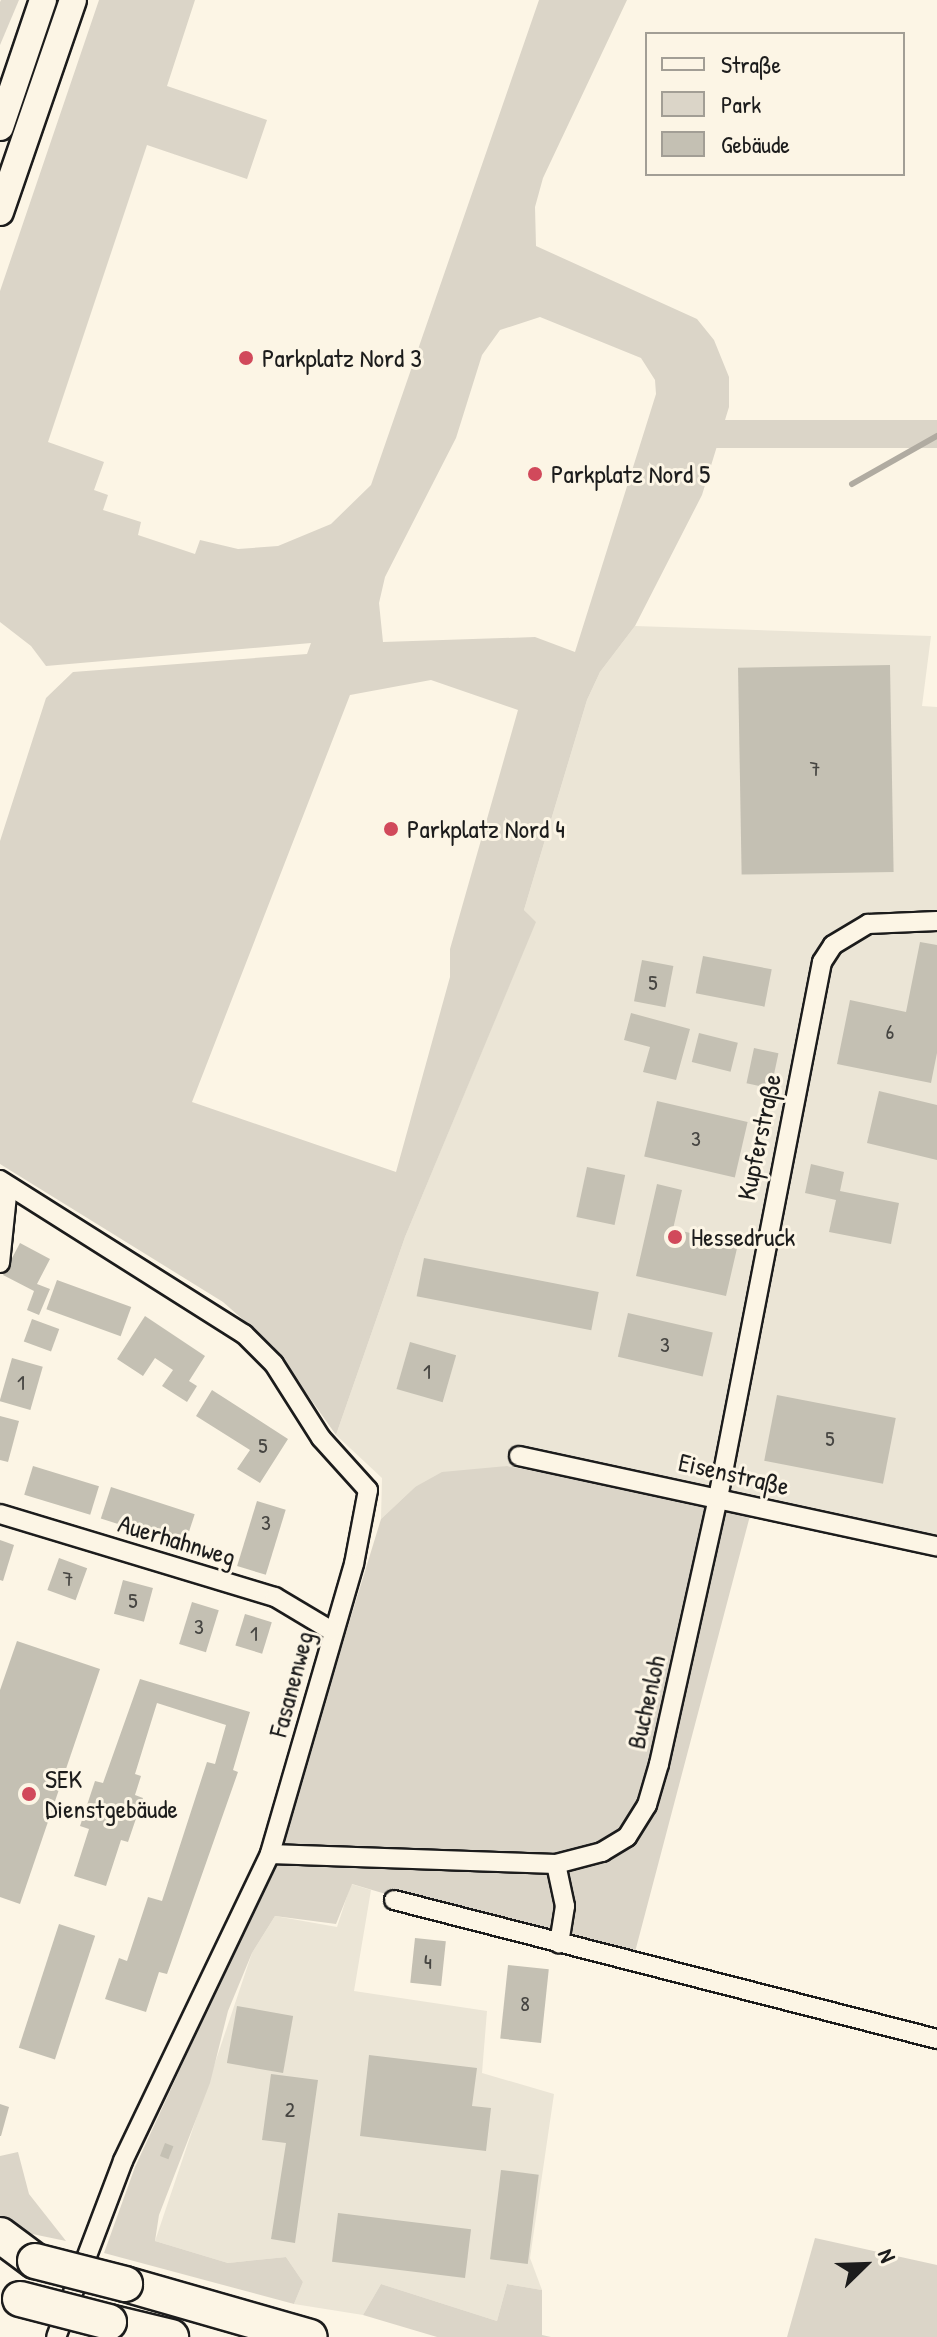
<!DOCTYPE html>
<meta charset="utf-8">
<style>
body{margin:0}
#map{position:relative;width:937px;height:2337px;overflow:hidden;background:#fcf5e5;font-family:"Patrick Hand",sans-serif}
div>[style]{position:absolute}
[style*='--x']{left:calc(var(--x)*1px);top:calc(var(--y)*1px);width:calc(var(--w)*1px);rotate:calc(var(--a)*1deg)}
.built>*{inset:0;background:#ebe5d6}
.green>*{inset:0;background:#dbd5c8;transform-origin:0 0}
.stream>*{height:6px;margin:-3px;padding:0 3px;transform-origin:3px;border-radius:3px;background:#b0aba1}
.building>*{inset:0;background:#c4c0b3;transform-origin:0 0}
.roads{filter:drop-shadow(2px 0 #1c1c1c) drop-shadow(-2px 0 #1c1c1c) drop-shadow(0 2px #1c1c1c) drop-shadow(0 -2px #1c1c1c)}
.street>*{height:18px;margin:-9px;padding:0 9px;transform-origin:9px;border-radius:9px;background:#fcf5e5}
.secondary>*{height:26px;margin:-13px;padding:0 13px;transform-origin:13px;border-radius:13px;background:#fcf5e5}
.highway>*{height:34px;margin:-17px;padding:0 17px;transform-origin:17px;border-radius:17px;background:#fcf5e5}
.bridges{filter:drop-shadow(2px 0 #1c1c1c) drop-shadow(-2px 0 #1c1c1c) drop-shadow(0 2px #1c1c1c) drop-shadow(0 -2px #1c1c1c)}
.highway-bridge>*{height:34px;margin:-17px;padding:0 17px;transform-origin:17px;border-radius:17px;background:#fcf5e5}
.dots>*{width:22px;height:22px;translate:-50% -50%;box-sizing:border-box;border:4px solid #fcf5e5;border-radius:50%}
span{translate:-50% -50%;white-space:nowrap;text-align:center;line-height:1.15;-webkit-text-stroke:6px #fcf5e5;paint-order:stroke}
.number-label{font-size:22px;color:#464542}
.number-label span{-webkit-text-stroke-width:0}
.poi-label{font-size:26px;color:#1c1c1c}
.left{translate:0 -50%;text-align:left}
.street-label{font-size:26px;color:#1c1c1c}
.legend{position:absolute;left:645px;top:32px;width:260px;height:144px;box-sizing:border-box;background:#fcf5e5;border:2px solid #a29e95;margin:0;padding:10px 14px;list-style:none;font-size:24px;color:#1c1c1c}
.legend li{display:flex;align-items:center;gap:16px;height:40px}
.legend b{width:40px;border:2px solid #a29e95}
.north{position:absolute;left:825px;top:2225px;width:80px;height:80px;-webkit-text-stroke:6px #fcf5e5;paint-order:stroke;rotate:67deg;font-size:22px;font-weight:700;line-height:32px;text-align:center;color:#1c1c1c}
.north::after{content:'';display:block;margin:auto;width:28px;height:36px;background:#1c1c1c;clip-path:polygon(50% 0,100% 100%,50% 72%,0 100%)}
</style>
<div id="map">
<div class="built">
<i style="clip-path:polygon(635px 626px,931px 636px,922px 706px,937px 707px,937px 1551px,507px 1466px,415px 1487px,381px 1519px,382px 1478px,336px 1435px,405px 1237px,535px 923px,524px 910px,587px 700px,600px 672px)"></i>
<i style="clip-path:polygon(351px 1884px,371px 1890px,354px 1991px,487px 2011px,482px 2073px,554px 2094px,530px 2258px,542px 2290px,507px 2284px,497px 2321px,381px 2284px,363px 2315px,294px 2304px,303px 2282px,286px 2257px,228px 2263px,155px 2241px,252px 1953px,275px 1916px,337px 1927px)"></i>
</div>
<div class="green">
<i style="clip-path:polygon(1px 0,19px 0,0 45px,0 2px)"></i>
<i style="clip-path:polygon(evenodd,99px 0,195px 0,167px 86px,267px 120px,247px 179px,147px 145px,48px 442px,104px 462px,94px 490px,108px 495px,103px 510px,141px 522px,138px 535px,195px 554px,200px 540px,238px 549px,278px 546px,331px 524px,371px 485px,539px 0,627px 0,543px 178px,535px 207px,536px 246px,697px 319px,714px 340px,729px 377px,729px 407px,702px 495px,635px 626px,600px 672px,587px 700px,524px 910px,536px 922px,405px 1237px,336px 1435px,273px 1346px,223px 1302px,0 1164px,0 841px,46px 698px,73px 672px,307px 654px,311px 643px,46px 666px,31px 646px,0 622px,0 291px,99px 0,540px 317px,641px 358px,655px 380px,656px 394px,575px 652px,535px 637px,383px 642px,379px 603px,385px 577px,456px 438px,482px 355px,500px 330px,540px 317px,99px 0,431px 680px,518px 710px,450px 949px,450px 977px,396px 1172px,192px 1102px,350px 695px,431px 680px)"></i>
<i style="left:937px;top:420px;width:28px;height:271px;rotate:90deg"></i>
<i style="clip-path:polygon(507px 1466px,751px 1512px,635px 1952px,578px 1951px,352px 1884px,336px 1924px,275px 1916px,252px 1953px,228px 2011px,210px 2083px,159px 2215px,155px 2241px,228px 2263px,286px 2257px,303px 2282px,294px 2304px,104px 2253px,135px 2167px,276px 1861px,381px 1519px,415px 1487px,442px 1472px)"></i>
<i style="clip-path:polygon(18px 2152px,29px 2194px,66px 2241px,13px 2230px,0 2221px,0 2156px)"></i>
<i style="clip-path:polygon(815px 2238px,937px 2265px,937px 2337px,787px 2337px)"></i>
<i style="clip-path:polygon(381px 2284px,497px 2321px,507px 2284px,542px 2290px,542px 2335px,551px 2337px,437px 2337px,363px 2315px)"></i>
</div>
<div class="stream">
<i style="--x:852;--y:484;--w:98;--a:-29.5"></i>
</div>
<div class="building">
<i style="left:890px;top:665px;width:207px;height:152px;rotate:89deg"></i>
<i style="clip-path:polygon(920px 942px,937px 945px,937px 1053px,931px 1083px,837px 1064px,850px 1000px,906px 1012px)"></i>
<i style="left:703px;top:956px;width:70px;height:38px;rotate:11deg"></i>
<i style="left:642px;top:960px;width:32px;height:42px;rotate:11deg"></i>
<i style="clip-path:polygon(631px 1013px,690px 1029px,676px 1080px,643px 1072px,650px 1047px,624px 1040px)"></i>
<i style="left:699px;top:1033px;width:40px;height:30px;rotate:14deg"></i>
<i style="left:754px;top:1048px;width:25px;height:36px;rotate:12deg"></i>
<i style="clip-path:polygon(879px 1091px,937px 1105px,937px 1160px,867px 1143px)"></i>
<i style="left:657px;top:1101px;width:93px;height:57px;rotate:13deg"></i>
<i style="clip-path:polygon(811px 1164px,844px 1172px,840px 1191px,899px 1203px,891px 1244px,829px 1232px,836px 1200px,805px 1193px)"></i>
<i style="left:587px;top:1167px;width:39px;height:51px;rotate:12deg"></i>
<i style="clip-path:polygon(657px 1184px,682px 1190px,673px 1229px,738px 1244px,726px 1296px,636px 1276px)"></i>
<i style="clip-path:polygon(20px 1243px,50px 1259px,37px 1284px,50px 1289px,39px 1315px,27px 1310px,34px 1291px,3px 1275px)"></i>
<i style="left:424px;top:1258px;width:178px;height:39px;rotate:11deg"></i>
<i style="left:57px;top:1280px;width:79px;height:31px;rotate:20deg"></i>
<i style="left:628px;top:1313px;width:87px;height:45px;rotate:13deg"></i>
<i style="clip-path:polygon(145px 1316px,205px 1356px,189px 1381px,197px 1386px,187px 1402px,162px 1386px,173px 1370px,155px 1358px,143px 1376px,117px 1359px)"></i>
<i style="left:32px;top:1319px;width:29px;height:24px;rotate:20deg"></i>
<i style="left:410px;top:1342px;width:48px;height:49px;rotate:16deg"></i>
<i style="left:12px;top:1358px;width:32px;height:45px;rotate:16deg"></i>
<i style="clip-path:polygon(212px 1390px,288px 1439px,260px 1483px,237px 1469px,250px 1450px,196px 1416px)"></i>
<i style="left:777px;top:1395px;width:121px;height:67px;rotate:11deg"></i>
<i style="clip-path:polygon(0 1416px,19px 1421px,8px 1462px,0 1460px)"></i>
<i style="left:33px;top:1466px;width:69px;height:30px;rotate:17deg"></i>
<i style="left:111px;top:1487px;width:88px;height:33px;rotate:18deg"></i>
<i style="left:257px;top:1501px;width:30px;height:68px;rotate:17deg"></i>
<i style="clip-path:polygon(0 1540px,14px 1545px,3px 1581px,0 1580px)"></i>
<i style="left:59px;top:1558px;width:30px;height:34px;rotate:20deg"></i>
<i style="left:123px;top:1580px;width:31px;height:35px;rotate:15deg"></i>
<i style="left:192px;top:1602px;width:28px;height:44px;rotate:17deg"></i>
<i style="left:245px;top:1614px;width:28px;height:33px;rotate:17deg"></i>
<i style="clip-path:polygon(17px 1641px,100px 1669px,20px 1904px,0 1897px,0 1690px)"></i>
<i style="clip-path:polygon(140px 1679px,250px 1712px,233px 1770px,238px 1772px,167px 1974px,159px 1972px,146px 2012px,105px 1999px,119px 1958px,127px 1961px,148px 1897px,162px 1901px,207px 1762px,215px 1764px,226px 1725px,157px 1703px,135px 1774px,141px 1776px,135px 1795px,143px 1798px,128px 1842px,121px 1840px,106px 1886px,74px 1876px,89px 1829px,80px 1826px,95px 1781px,103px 1783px)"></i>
<i style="left:59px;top:1924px;width:38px;height:130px;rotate:18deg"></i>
<i style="left:415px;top:1938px;width:31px;height:45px;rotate:6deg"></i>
<i style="left:508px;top:1965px;width:41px;height:74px;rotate:6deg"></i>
<i style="left:237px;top:2006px;width:57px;height:58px;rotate:10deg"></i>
<i style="clip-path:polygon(369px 2055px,477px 2068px,472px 2106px,491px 2108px,486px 2151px,360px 2136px)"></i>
<i style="clip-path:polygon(271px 2074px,318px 2080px,295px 2243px,271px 2239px,286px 2143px,262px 2140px)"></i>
<i style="clip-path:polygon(0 2104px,9px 2107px,1px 2136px,0 2136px)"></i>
<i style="left:165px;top:2143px;width:9px;height:14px;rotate:21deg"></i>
<i style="left:501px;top:2170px;width:38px;height:90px;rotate:7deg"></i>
<i style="left:338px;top:2213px;width:134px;height:49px;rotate:7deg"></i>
</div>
<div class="roads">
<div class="street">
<i style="--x:0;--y:1180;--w:289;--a:32.3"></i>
<i style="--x:244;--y:1334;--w:42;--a:45"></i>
<i style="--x:274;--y:1364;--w:88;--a:57.6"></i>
<i style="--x:321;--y:1438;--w:70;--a:47.9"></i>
<i style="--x:368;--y:1490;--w:75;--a:100.7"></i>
<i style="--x:354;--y:1564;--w:302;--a:106.2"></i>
<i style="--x:270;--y:1854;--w:340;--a:115.6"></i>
<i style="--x:123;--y:2161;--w:188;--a:110.8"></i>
<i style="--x:0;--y:1263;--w:77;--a:-84.1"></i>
<i style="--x:519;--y:1456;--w:428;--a:12.2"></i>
<i style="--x:0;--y:1514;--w:287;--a:16.8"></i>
<i style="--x:275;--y:1597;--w:66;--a:30.8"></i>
<i style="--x:270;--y:1854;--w:286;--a:2"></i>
<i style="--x:556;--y:1864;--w:48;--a:-14.6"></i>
<i style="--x:602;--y:1852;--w:29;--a:-31"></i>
<i style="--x:627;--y:1837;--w:38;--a:-58"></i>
<i style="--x:647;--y:1805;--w:43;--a:-73.7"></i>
<i style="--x:659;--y:1764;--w:272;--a:-77.5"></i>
<i style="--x:718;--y:1498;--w:546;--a:-79.02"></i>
<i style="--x:822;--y:962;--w:20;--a:-57"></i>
<i style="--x:833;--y:945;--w:41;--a:-31"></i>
<i style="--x:868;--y:924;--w:69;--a:-2.5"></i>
<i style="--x:556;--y:1864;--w:43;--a:77.9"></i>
<i style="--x:565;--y:1906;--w:38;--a:99"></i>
<i style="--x:394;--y:1900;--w:561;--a:14.36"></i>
</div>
<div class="secondary">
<i style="--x:0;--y:127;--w:134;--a:-71.3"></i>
<i style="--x:0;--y:212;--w:224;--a:-71"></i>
</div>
<div class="highway">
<i style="--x:0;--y:2235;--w:44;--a:36.6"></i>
<i style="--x:125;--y:2284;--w:192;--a:16"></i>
<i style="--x:109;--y:2322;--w:64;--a:13.6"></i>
</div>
</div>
<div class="bridges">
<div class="highway-bridge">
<i style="--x:35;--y:2261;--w:93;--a:14.3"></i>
<i style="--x:20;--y:2299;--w:92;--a:14.5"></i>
</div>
</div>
<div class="dots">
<i style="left:246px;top:358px;background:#d1495b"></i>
<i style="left:535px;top:474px;background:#d1495b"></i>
<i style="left:391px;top:829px;background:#d1495b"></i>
<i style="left:675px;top:1237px;background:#d1495b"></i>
<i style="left:29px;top:1794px;background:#d1495b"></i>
</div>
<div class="number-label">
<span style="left:815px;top:769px">7</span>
<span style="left:653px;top:983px">5</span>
<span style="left:890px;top:1032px">6</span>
<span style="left:696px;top:1139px">3</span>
<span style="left:665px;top:1345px">3</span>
<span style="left:427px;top:1372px">1</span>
<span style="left:21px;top:1383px">1</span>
<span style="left:830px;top:1439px">5</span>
<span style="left:263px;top:1446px">5</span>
<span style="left:266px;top:1523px">3</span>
<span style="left:68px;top:1579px">7</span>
<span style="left:133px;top:1601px">5</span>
<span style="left:199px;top:1627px">3</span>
<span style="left:254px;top:1634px">1</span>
<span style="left:428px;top:1962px">4</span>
<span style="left:525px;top:2004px">8</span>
<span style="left:290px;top:2110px">2</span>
</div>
<div class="poi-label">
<span class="left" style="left:262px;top:358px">Parkplatz Nord 3</span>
<span class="left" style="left:551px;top:474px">Parkplatz Nord 5</span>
<span class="left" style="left:407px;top:829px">Parkplatz Nord 4</span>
<span class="left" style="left:691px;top:1237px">Hessedruck</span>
<span class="left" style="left:45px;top:1794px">SEK<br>Dienstgebäude</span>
</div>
<div class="street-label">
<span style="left:759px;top:1137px;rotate:-78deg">Kupferstraße</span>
<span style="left:734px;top:1474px;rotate:13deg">Eisenstraße</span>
<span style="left:177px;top:1540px;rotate:17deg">Auerhahnweg</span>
<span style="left:291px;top:1684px;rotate:-75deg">Fasanenweg</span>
<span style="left:646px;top:1702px;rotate:-77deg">Buchenloh</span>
</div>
<ul class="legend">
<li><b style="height:10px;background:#fcf5e5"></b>Straße</li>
<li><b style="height:22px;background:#dbd5c8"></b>Park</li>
<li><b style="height:22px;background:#c4c0b3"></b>Gebäude</li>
</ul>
<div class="north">N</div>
</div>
